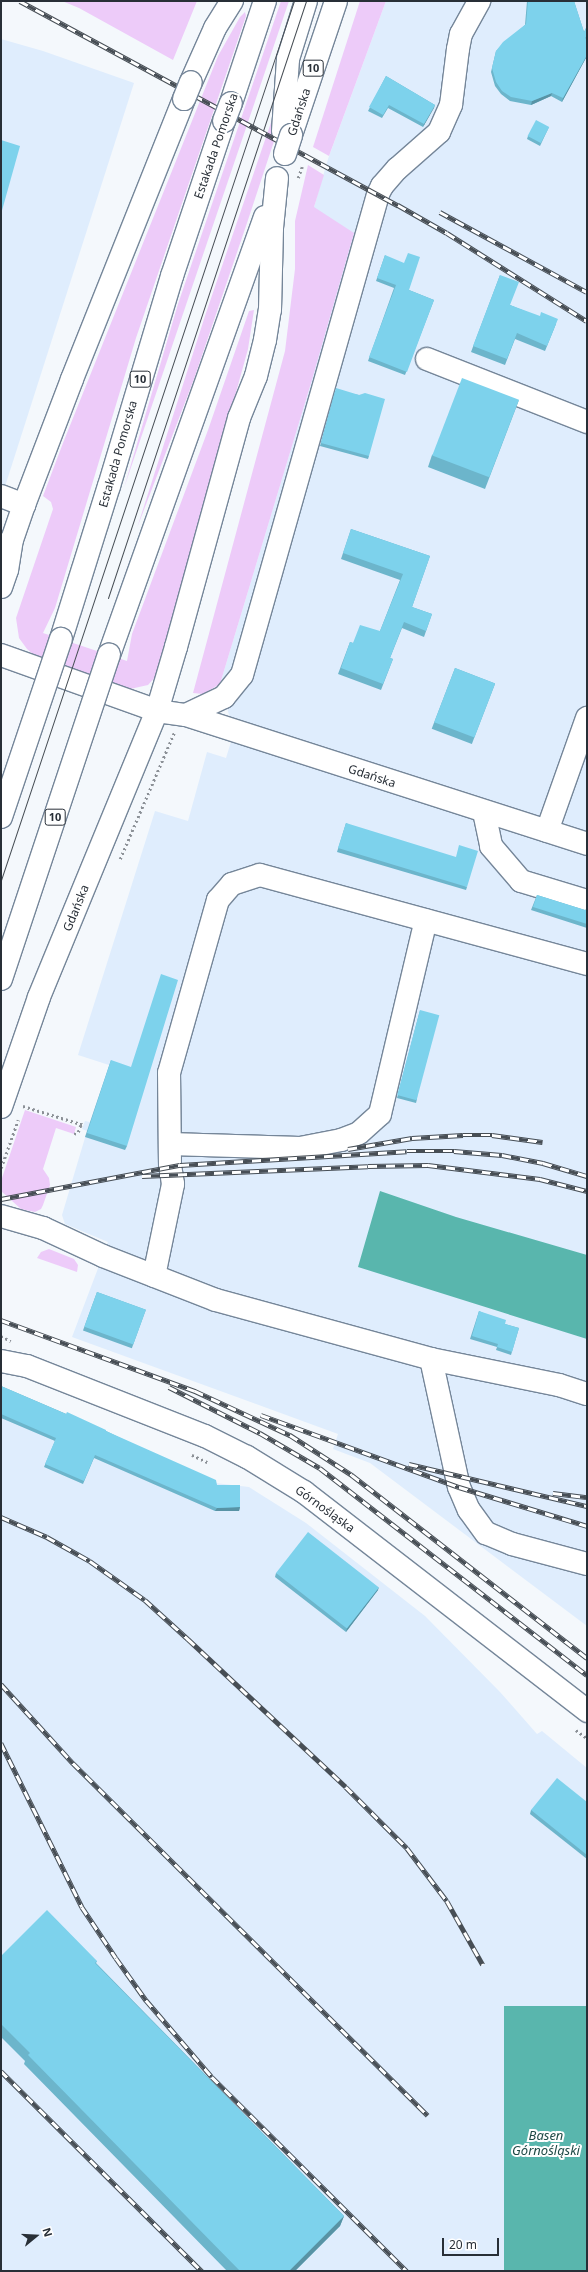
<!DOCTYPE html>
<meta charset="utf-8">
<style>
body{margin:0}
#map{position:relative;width:588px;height:2272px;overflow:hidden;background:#f4f8fc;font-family:"Noto Sans",sans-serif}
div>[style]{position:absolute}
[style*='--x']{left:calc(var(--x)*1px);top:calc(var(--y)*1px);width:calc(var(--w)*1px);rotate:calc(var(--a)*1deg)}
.built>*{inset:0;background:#dfedfd}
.green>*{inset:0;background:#edcbf9}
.water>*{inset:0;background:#59b6ad;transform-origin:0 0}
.path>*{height:2.5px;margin-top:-1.25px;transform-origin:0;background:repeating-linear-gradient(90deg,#8c9197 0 2px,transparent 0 5px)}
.roads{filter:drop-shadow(1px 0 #758699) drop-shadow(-1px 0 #758699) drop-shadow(0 1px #758699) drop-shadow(0 -1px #758699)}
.minor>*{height:22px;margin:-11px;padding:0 11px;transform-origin:11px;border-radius:11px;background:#fff}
.major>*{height:22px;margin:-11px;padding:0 11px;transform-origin:11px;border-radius:11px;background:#fff}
.tram>*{height:1px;margin:-0.5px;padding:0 0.5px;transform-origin:0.5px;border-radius:0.5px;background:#474e55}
.rail>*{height:4.5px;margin-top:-2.25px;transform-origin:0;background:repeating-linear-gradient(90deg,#fff 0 9px,#474e55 0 18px);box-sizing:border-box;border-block:1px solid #474e55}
.bridges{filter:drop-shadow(1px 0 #758699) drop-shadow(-1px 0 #758699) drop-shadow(0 1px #758699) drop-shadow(0 -1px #758699)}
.major-bridge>*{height:22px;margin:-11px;padding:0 11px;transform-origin:11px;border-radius:11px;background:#fff}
.wall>*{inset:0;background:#6cb5cb;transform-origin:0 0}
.shaded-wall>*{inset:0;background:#5893a5}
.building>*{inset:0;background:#7dd2ec;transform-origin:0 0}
span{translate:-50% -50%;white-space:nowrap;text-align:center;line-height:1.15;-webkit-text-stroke:4px #fff;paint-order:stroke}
.shield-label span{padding:1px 3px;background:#fff;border:1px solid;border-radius:3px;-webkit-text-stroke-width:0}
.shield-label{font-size:11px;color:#282f37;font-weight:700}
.street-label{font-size:12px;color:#282f37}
.water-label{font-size:13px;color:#1f4a46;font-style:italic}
.frame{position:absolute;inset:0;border:2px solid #282f37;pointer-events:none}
.north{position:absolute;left:16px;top:2216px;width:40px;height:40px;-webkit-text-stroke:3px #fff;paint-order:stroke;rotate:72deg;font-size:11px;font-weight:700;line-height:16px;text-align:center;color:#282f37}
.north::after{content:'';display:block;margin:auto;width:14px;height:18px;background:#282f37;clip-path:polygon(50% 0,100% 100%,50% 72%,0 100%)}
.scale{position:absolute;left:442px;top:2238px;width:57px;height:18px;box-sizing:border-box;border:2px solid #282f37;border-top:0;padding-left:5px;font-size:12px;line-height:14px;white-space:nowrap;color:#282f37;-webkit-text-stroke:3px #fff;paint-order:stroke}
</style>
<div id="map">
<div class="built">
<i style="clip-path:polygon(386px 1px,587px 1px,587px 1626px,370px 1463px,333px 1449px,338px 1434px,72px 1337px,108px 1242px,65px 1224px,62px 1215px,87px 1131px,82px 1129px,85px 1121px,90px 1122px,109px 1065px,78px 1055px,155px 811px,188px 821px,207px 752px,226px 758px,234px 732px,220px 684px,311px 383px,314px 207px,328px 159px)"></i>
<i style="clip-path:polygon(1px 39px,43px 51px,134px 83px,1px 499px)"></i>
<i style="clip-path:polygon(1px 1390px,215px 1483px,249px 1487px,306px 1523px,425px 1616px,500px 1692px,537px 1734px,542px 1731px,587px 1768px,587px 2006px,504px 2016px,506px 2271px,1px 2271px)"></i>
</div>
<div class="green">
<i style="clip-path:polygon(62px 1px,197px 1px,173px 60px,79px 8px)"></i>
<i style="clip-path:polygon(281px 1px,289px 1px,124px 488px,178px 304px)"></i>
<i style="clip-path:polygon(360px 1px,386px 1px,329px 156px,313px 147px)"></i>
<i style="clip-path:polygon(245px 12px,246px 16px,136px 338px,55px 608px,43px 633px,127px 661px,132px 634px,208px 430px,249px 311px,254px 310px,248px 349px,158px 674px,148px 685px,130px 689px,34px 655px,27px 649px,19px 638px,16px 618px,53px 509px,51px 502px,43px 496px,63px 443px,218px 56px,240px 17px)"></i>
<i style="clip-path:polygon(280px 96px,280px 123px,247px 223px,194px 379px,137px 528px,205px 316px)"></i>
<i style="clip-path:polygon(308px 165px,324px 175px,314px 207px,354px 233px,311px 383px,220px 684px,203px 694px,193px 693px,285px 351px,295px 269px,295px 221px)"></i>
<i style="clip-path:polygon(25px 1110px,76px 1127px,74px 1134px,56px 1128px,43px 1169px,49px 1178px,50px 1185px,43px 1205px,41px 1209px,35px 1212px,21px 1209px,1px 1191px,1px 1181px)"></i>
<i style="clip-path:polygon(49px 1249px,74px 1259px,78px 1265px,77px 1272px,37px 1258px,41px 1252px)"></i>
</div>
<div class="water">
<i style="clip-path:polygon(380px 1191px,456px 1217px,587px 1255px,587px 1339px,358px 1267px)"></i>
<i style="left:587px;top:2006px;width:265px;height:83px;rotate:90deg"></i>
</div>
<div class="path">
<i style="--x:298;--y:178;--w:12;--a:-70"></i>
<i style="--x:120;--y:859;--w:137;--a:-66.8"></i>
<i style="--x:23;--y:1106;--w:64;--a:17.3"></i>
<i style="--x:74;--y:1134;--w:4;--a:-27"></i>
<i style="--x:78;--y:1132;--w:9;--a:-69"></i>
<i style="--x:1;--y:1168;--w:51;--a:-70.5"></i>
<i style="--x:1;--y:1336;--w:11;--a:27"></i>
<i style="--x:192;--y:1455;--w:17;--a:25"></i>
<i style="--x:576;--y:1730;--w:14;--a:36"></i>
</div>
<div class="roads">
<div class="minor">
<i style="--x:283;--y:131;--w:72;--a:-86"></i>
<i style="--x:288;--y:59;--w:61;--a:-72.8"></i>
<i style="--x:427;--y:359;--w:172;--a:21.5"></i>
<i style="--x:1;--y:496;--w:25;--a:21"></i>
<i style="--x:24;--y:505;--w:36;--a:109"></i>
<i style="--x:12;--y:539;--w:31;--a:99"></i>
<i style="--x:7;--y:570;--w:18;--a:109"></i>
<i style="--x:1;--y:655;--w:166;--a:19.7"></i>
<i style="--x:157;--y:711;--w:29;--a:8"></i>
<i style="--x:186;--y:715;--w:421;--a:17.8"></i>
<i style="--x:186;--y:715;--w:42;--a:-25.3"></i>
<i style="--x:224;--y:697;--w:28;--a:-51"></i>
<i style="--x:242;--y:675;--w:500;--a:-74.2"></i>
<i style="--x:378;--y:194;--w:9;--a:-63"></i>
<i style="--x:382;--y:186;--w:23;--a:-49"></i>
<i style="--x:397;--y:169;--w:56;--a:-41.4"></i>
<i style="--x:439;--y:132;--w:30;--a:-66"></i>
<i style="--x:451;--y:105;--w:56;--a:-82.9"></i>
<i style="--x:458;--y:49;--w:15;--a:-79"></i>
<i style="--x:461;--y:34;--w:38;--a:-61"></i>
<i style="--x:484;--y:812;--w:35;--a:78"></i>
<i style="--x:491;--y:846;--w:46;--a:49.4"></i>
<i style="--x:521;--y:881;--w:69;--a:16.9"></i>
<i style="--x:547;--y:831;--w:120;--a:-70.5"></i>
<i style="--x:1;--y:1107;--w:116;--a:-70.9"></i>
<i style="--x:39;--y:997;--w:309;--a:-67.6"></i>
<i style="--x:170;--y:1144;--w:130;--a:1.8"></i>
<i style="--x:300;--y:1148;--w:42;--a:-11"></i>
<i style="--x:341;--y:1140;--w:19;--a:-21"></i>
<i style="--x:359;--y:1133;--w:28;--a:-42"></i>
<i style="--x:380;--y:1114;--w:199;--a:-76.7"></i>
<i style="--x:1;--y:1216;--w:44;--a:15.9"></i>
<i style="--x:43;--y:1228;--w:66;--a:25"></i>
<i style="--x:103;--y:1256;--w:121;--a:21.3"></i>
<i style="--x:216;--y:1300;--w:223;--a:15.3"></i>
<i style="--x:431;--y:1359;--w:131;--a:11.5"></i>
<i style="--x:559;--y:1385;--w:29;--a:18"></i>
<i style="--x:154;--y:1276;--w:94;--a:-78.3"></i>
<i style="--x:173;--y:1184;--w:18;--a:-99"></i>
<i style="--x:170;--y:1166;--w:93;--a:-90.6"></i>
<i style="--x:169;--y:1073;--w:180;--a:-74.2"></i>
<i style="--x:218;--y:900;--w:21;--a:-49"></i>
<i style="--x:232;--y:884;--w:29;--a:-18"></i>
<i style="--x:260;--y:875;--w:339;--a:15.2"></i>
<i style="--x:431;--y:1359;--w:131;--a:77.7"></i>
<i style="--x:459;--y:1487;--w:25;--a:67"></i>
<i style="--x:469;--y:1510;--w:29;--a:54"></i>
<i style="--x:486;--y:1533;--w:28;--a:23"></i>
<i style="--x:512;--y:1544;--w:78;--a:14.9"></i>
<i style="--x:1;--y:1361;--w:26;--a:11"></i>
<i style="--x:27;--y:1366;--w:191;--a:21.5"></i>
<i style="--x:205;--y:1436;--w:47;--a:26.6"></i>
<i style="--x:247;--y:1457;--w:67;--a:31.6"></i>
<i style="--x:304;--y:1492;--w:358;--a:37.7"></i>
</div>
<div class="major">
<i style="--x:191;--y:82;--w:59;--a:-66"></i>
<i style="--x:215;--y:28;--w:32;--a:-58"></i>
<i style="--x:231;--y:103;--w:108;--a:-71.6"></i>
<i style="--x:291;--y:135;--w:141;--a:-71.4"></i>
<i style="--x:24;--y:505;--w:135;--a:-69.1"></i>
<i style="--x:72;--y:379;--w:302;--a:-68.2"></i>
<i style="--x:61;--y:639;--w:160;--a:-72.6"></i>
<i style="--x:109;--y:486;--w:219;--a:-73.3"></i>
<i style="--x:172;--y:276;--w:163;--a:-71.5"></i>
<i style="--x:109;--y:655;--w:465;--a:-70.4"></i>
<i style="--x:157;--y:711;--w:67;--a:-73.5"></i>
<i style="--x:176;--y:647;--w:238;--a:-74.6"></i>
<i style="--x:239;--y:418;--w:45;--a:-68"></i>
<i style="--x:256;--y:376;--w:37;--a:-76"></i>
<i style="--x:265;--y:340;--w:30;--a:-81"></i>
<i style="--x:270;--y:310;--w:82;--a:-88.6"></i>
<i style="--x:272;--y:228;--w:50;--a:-84.3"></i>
</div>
</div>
<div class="tram">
<i style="--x:108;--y:598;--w:629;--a:-71.65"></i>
<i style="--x:1;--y:880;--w:927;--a:-71.57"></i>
</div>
<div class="rail">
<i style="--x:20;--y:1;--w:430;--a:28.4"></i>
<i style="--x:398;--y:205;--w:56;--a:29.7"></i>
<i style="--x:447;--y:233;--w:165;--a:32.2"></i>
<i style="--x:440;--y:212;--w:167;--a:28.6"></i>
<i style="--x:348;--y:1149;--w:65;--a:-9.8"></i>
<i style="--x:412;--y:1138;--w:51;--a:-3.4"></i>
<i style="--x:463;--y:1135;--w:29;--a:0"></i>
<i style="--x:492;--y:1135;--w:51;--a:7.8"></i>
<i style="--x:142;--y:1176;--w:226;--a:-2.5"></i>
<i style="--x:368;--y:1166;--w:60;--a:-1"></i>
<i style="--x:428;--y:1165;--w:113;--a:7.1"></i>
<i style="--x:540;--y:1179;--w:49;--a:14.3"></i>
<i style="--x:1;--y:1199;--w:182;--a:-10.8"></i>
<i style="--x:180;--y:1165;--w:227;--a:-3.5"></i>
<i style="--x:407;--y:1151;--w:47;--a:0"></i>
<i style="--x:454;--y:1151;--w:48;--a:4.8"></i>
<i style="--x:502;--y:1155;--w:42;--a:11"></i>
<i style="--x:543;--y:1163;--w:46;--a:16.5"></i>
<i style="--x:1;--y:1320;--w:207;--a:20.1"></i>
<i style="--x:195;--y:1391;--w:105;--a:24.9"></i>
<i style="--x:290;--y:1435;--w:74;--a:32.8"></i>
<i style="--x:352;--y:1475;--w:298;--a:37.9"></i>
<i style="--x:169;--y:1387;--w:102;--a:26.8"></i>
<i style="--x:260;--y:1433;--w:69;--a:30.3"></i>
<i style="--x:320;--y:1468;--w:338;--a:37.8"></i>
<i style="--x:261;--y:1415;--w:211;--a:20"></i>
<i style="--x:459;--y:1487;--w:134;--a:16.9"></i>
<i style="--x:409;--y:1464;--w:183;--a:13.3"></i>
<i style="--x:553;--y:1493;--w:34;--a:7"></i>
<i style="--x:1;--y:1517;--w:50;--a:23.5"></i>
<i style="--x:47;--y:1537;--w:49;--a:29.2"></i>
<i style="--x:90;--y:1561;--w:67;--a:35.3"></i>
<i style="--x:145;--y:1600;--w:58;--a:42.2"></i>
<i style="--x:188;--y:1639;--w:216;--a:43.1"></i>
<i style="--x:346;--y:1787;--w:86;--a:45"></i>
<i style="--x:407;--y:1848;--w:66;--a:53"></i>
<i style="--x:447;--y:1901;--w:73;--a:60.6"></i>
<i style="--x:1;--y:1684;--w:107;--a:47.7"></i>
<i style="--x:73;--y:1763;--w:500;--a:44.8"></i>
<i style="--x:1;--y:1743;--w:183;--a:63.7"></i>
<i style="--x:82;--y:1907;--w:61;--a:56.3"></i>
<i style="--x:116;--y:1958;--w:52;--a:54.5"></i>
<i style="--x:146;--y:2000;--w:101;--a:49.4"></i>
<i style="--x:212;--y:2077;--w:275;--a:44.9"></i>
<i style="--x:1;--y:2071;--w:284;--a:44.9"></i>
</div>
<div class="bridges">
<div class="major-bridge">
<i style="--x:184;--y:99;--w:18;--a:-68"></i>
<i style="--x:224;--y:121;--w:19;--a:-69"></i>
<i style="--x:285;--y:154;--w:20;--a:-72"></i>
<i style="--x:1;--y:817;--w:188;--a:-71.4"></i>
<i style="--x:1;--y:979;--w:342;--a:-71.6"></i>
</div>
</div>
<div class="wall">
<i style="clip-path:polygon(527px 1px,574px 1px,584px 32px,587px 26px,587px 56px,562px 102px,551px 96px,531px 105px,510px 101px,501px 94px,495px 86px,491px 72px,496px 51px,525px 25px)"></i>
<i style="clip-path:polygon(386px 76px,435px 105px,423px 127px,388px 108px,382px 118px,368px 111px)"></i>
<i style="clip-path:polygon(549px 127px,540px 146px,527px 139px,528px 136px)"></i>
<i style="clip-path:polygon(385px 255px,409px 290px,434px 300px,405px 375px,368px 361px,394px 288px,376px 281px)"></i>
<i style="clip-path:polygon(500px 275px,510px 305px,556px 324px,545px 351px,515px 339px,505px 365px,471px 352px)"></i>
<i style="clip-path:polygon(335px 391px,359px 395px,369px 456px,368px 459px,320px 446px)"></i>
<i style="clip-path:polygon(519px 400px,485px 489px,428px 467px,432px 455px)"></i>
<i style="clip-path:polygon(351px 529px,430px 556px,412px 607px,432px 614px,424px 637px,402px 628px,390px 658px,393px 659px,381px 690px,338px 674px,350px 642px,353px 643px,380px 631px,400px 580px,341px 559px)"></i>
<i style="left:455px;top:668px;width:43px;height:65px;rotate:21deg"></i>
<i style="clip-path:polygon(346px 823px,467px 887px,466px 890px,337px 852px)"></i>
<i style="clip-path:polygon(537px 895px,585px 910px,587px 909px,587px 928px,531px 910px)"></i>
<i style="clip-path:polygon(420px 1010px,417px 1099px,416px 1103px,397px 1098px)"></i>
<i style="clip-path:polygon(111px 1060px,127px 1146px,125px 1150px,85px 1137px)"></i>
<i style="left:97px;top:1292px;width:52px;height:41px;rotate:20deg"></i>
<i style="clip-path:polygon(479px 1311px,505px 1324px,519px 1328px,511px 1355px,496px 1350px,497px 1347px,470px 1339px)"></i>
<i style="clip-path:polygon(1px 1386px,106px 1431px,217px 1485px,240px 1507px,239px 1511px,215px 1511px,94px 1458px,83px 1484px,44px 1467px,55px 1441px,1px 1418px)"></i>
<i style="clip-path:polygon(276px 1573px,378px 1590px,346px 1632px,275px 1577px)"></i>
<i style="clip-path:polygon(587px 1802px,587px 1859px,530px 1814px,531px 1810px)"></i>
<i style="clip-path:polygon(1px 1956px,97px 1961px,96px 1963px,344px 2216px,340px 2226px,295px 2271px,227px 2271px,24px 2064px,25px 2061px,1px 2037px)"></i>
</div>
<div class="shaded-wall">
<i style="clip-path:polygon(587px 55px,587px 56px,562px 102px,563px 98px)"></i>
<i style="clip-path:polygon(552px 93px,551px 96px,531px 105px,532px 101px)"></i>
<i style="clip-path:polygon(435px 105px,434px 108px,423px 127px,424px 124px)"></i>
<i style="clip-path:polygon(240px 1507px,239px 1511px,215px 1511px,217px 1508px)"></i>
<i style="clip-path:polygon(379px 1587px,378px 1590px,346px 1632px,347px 1628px)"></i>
<i style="clip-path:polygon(344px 2216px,340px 2226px,295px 2271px,289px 2271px)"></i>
</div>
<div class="building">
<i style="clip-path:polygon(528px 1px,574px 1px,584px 32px,587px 26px,587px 38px,585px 37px,587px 42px,587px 55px,563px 98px,552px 93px,532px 101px,511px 97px,502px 91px,496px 82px,492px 68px,496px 51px,503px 42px,526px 24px)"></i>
<i style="clip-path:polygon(386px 76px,435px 105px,424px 124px,389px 105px,383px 115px,369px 107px)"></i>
<i style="left:536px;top:120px;width:15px;height:18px;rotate:28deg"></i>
<i style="clip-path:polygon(1px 140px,20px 146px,1px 214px)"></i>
<i style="clip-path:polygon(408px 253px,420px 257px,409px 290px,434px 300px,407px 372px,369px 357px,396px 285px,377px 278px,385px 255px,404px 263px)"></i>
<i style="clip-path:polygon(500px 275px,519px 282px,510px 305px,540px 316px,541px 312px,558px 319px,547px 346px,517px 333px,507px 359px,473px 346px)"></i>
<i style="left:462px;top:378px;width:61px;height:83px;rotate:21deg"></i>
<i style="clip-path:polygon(336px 388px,359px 395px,365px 393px,385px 399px,369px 456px,321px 443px)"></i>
<i style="clip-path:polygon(351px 529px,430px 556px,412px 607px,432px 614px,426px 631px,404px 622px,390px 658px,393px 659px,383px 684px,341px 668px,350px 642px,353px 643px,360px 625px,380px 631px,403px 574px,343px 553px)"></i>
<i style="left:455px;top:668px;width:43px;height:58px;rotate:21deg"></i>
<i style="clip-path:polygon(346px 823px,456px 857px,459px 845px,478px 851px,467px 887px,338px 848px)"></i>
<i style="clip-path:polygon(537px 895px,585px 910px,587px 909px,587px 924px,533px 907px)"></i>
<i style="clip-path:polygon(161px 974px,178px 980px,127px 1146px,87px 1133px,111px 1060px,131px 1067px)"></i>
<i style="left:420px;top:1010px;width:20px;height:88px;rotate:15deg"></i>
<i style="left:97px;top:1292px;width:52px;height:37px;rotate:20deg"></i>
<i style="clip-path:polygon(479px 1311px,506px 1320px,505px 1324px,519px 1328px,512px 1352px,497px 1347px,498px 1344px,472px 1336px)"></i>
<i style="clip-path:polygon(1px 1386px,66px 1414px,67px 1412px,106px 1430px,106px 1431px,216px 1480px,217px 1485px,240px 1485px,240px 1507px,217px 1508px,95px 1455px,84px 1481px,45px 1464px,56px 1438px,1px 1414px)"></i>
<i style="left:308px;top:1532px;width:90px;height:52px;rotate:38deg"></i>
<i style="clip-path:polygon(557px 1778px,587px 1802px,587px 1855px,531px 1810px)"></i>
<i style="clip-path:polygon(47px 1910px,97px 1961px,95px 1963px,344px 2216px,289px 2271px,240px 2271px,28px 2055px,30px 2053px,1px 2024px,1px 1956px)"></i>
</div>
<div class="shield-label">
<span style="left:313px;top:68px">10</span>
<span style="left:140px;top:379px">10</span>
<span style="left:55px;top:817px">10</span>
</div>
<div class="street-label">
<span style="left:299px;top:112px;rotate:-72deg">Gdańska</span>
<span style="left:216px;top:146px;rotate:-71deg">Estakada Pomorska</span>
<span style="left:118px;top:454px;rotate:-74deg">Estakada Pomorska</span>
<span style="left:372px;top:776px;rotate:18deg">Gdańska</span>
<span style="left:76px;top:908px;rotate:-68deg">Gdańska</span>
<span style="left:325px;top:1509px;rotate:36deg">Górnośląska</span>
</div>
<div class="water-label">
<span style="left:546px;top:2143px">Basen<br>Górnośląski</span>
</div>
<div class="frame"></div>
<div class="north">N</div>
<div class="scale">20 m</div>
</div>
